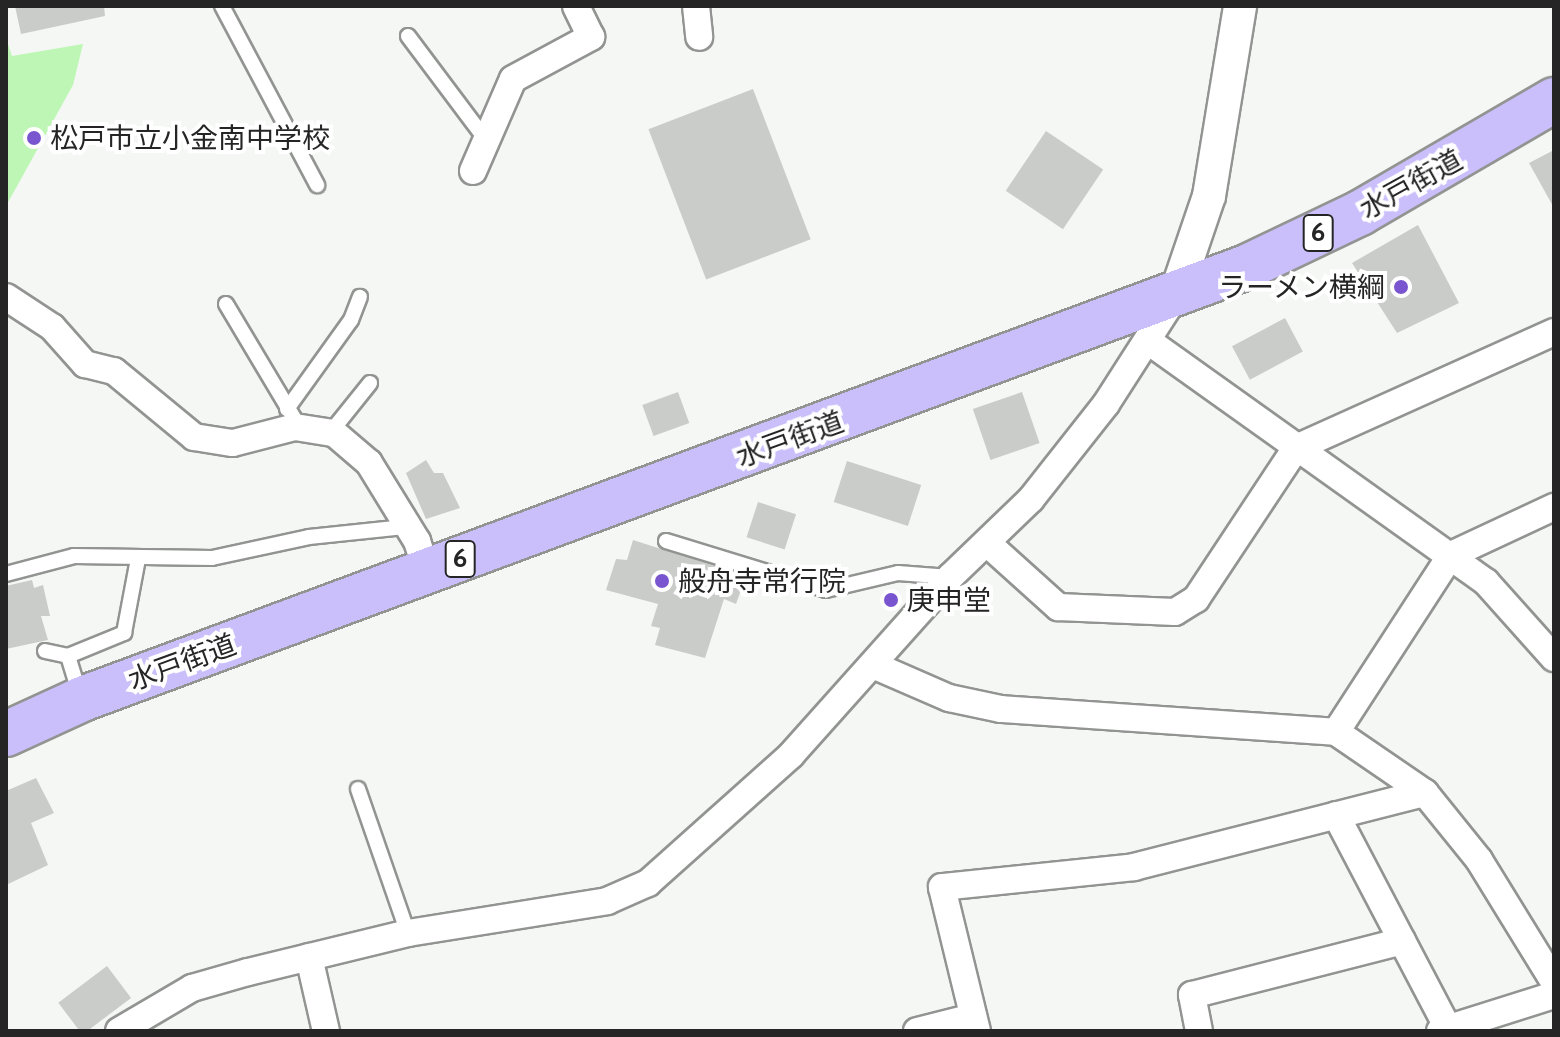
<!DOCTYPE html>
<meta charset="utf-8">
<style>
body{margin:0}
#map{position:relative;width:1560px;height:1037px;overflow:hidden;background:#f4f7f4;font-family:Cabin,"Noto Sans JP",sans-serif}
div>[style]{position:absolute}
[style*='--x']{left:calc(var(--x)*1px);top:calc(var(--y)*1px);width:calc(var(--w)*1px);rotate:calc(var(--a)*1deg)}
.green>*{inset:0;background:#bef7b5}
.building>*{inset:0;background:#caccc9;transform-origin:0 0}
.roads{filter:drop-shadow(2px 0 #929492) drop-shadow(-2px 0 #929492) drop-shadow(0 2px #929492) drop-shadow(0 -2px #929492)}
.service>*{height:14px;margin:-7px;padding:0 7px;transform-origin:7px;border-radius:7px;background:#fff}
.minor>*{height:26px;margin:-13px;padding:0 13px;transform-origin:13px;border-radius:13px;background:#fff}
.tertiary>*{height:32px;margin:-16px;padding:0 16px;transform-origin:16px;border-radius:16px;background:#fff}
.trunk>*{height:44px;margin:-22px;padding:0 22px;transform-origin:22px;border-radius:22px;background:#cabffb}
.dots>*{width:22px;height:22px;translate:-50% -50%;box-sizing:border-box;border:4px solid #fff;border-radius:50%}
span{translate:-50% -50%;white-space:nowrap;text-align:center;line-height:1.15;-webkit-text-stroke:8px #fff;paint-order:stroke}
.shield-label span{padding:2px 6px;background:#fff;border:2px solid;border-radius:6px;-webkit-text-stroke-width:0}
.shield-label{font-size:26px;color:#242524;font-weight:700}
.poi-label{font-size:28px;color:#242524}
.left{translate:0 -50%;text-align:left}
.right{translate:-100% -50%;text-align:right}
.street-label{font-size:28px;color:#242524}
.frame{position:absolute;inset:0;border:8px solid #242524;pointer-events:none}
</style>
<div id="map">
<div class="green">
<i style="clip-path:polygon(6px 38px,12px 56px,83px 44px,73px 85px,6px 206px)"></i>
</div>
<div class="building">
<i style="clip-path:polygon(15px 6px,104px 6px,105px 16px,21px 34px)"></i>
<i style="left:753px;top:89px;width:161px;height:112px;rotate:69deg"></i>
<i style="left:1046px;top:131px;width:69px;height:72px;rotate:34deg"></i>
<i style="clip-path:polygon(1554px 150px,1554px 208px,1529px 163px)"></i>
<i style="clip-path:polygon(1418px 225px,1459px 303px,1397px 333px,1352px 263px)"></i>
<i style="left:1285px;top:318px;width:38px;height:60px;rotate:62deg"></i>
<i style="left:678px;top:392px;width:33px;height:38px;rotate:70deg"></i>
<i style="left:1022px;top:392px;width:54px;height:52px;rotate:71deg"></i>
<i style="clip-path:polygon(426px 460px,434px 473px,443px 473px,460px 508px,426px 519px,406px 473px)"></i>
<i style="left:847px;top:461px;width:78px;height:43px;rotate:18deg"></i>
<i style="left:758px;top:502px;width:40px;height:37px;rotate:18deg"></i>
<i style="clip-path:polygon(633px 540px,746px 576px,736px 604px,724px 599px,705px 658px,655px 645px,660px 628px,651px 626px,658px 604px,606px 590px,616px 559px,627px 560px)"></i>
<i style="clip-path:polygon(32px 580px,34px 588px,43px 585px,50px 616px,41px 616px,48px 640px,6px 649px,6px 586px)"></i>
<i style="clip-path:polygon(36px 778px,54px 813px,31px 823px,48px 865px,6px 885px,6px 791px)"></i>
<i style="left:107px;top:966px;width:40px;height:61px;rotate:53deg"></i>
</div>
<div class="roads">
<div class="service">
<i style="--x:222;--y:6;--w:203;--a:62"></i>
<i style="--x:408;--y:36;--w:130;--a:53.1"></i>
<i style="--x:226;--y:304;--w:144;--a:59.2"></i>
<i style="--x:287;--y:409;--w:110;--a:-54.3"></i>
<i style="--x:351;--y:320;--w:25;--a:-69"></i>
<i style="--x:330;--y:433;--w:64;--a:-51.3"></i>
<i style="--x:666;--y:541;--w:167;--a:17"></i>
<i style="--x:826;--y:590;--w:74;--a:-13.3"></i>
<i style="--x:898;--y:573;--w:52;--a:4.4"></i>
<i style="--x:6;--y:574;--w:70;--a:-14.8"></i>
<i style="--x:74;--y:556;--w:138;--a:0.8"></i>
<i style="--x:212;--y:558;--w:99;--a:-12.2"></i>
<i style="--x:309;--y:537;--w:96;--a:-6"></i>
<i style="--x:45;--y:651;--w:24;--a:12"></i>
<i style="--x:80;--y:695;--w:41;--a:-107.1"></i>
<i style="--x:68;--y:656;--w:61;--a:-22.3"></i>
<i style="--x:124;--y:633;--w:75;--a:-79.3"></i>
<i style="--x:358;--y:789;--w:152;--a:70.9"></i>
</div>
<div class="minor">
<i style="--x:696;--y:6;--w:31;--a:84"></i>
<i style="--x:473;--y:171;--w:100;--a:-66.5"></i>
<i style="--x:513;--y:79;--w:89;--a:-28.3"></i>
<i style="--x:591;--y:37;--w:34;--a:-116"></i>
<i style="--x:6;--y:297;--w:55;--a:33.1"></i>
<i style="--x:52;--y:327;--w:50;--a:48.3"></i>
<i style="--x:85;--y:364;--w:30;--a:14"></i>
<i style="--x:114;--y:371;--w:104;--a:39.5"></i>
<i style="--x:194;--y:437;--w:39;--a:9"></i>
<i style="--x:233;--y:443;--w:64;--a:-14.5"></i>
<i style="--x:295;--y:427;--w:39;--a:9"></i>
<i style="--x:334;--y:433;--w:46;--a:40.6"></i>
<i style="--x:369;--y:463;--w:92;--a:58.4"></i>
<i style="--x:417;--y:541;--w:32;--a:72"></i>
<i style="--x:1148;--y:341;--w:415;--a:35.5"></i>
<i style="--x:1486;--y:582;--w:102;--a:48.2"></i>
<i style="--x:987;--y:543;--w:96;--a:42"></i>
<i style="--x:1058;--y:607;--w:117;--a:2.4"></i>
<i style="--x:1175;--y:612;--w:25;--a:-32"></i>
<i style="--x:1196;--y:599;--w:181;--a:-56.5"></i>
<i style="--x:1296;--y:448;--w:283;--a:-24.2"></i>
<i style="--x:873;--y:665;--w:83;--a:23.5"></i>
<i style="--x:949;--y:698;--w:53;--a:11.9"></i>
<i style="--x:1001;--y:709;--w:336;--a:3.9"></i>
<i style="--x:1336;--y:732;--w:108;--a:34.4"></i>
<i style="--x:1425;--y:793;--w:86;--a:51.1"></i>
<i style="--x:1479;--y:860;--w:143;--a:58.4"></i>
<i style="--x:1336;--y:732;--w:211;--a:-57"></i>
<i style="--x:1451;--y:555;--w:114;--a:-25"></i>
<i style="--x:1336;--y:815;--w:238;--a:62.3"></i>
<i style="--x:309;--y:957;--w:76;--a:77.1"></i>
<i style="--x:119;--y:1031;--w:85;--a:-30.5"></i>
<i style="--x:192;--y:988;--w:58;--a:-15.9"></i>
<i style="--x:248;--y:972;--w:165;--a:-13.7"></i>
<i style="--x:408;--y:933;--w:202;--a:-9.1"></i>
<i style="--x:607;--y:901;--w:45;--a:-23.7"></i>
<i style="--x:648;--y:883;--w:192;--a:-41.8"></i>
<i style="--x:791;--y:755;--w:239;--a:-48.2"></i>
<i style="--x:950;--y:577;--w:112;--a:-43.9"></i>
<i style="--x:1031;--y:499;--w:121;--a:-51.7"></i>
<i style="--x:1106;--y:404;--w:130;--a:-57.3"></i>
<i style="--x:917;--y:1031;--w:58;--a:-14"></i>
<i style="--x:977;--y:1031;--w:148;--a:-103.7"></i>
<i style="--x:942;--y:887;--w:193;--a:-5.9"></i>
<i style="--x:1134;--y:867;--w:300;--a:-14.3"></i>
<i style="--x:1199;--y:1031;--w:37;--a:-101"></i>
<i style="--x:1192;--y:995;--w:217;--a:-14.4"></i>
<i style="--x:1440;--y:1031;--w:120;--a:-17.5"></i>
</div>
<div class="tertiary">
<i style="--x:1176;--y:293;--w:102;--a:-71.2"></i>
<i style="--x:1209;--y:196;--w:193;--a:-80.7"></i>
</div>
<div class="trunk">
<i style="--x:6;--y:734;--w:84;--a:-24.7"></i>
<i style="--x:82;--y:699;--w:1243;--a:-20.35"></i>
<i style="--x:1247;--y:267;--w:125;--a:-25.5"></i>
<i style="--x:1360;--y:213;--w:225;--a:-30.2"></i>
</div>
</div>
<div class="dots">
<i style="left:34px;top:138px;background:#7956d0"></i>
<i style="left:1401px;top:287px;background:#7956d0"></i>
<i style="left:662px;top:581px;background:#7956d0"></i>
<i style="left:891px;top:600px;background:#7956d0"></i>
</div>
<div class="shield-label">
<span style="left:1318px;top:233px">6</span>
<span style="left:460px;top:559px">6</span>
</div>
<div class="poi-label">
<span class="left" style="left:50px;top:138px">松戸市立小金南中学校</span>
<span class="right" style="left:1385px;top:287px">ラーメン横綱</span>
<span class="left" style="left:678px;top:581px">般舟寺常行院</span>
<span class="left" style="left:907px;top:600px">庚申堂</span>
</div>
<div class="street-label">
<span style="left:1411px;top:184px;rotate:-29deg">水戸街道</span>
<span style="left:790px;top:439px;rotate:-20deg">水戸街道</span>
<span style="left:182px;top:662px;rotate:-20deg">水戸街道</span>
</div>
<div class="frame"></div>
</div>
